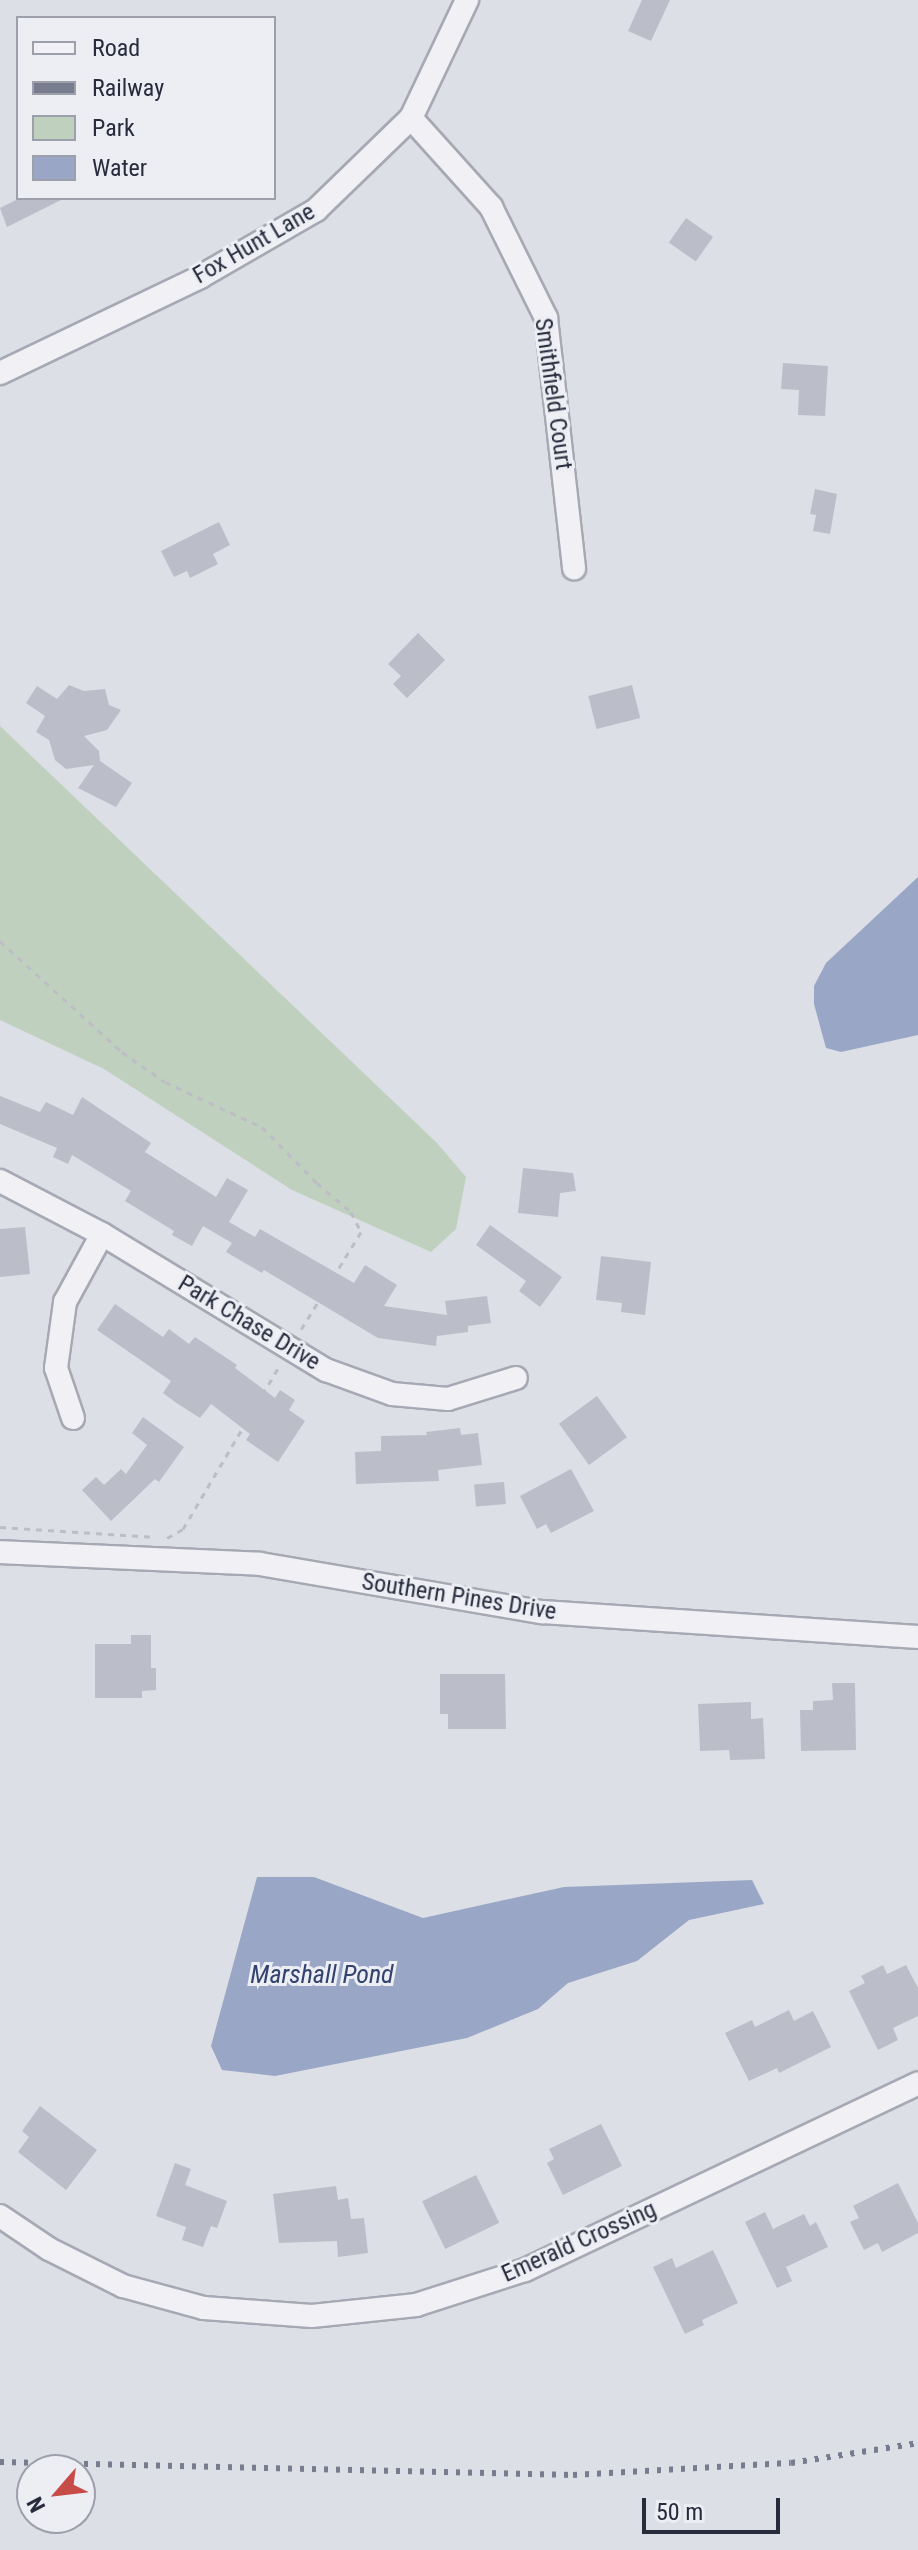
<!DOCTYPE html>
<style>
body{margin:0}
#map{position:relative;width:918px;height:2550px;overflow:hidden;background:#dddfe6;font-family:"Roboto Condensed",sans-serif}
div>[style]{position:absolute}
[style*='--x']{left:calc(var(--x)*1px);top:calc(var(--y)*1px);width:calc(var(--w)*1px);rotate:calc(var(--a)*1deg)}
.green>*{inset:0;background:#c0d0bf}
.water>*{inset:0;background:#99a6c5}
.building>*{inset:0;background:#bbbdc9;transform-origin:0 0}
.path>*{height:3px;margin-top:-1.5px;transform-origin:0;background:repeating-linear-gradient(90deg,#bcbdc5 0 6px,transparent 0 12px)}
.roads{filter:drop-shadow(2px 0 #a6a9b3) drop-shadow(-2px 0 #a6a9b3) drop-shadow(0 2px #a6a9b3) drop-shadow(0 -2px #a6a9b3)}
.street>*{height:22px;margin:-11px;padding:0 11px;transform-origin:11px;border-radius:11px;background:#f0f0f5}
.rail>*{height:6px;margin-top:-3px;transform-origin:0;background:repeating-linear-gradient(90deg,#777c8f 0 4px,transparent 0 12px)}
span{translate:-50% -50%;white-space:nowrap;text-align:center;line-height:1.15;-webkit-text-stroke:6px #eceef4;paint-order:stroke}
.street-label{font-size:24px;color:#272b3c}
.water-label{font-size:26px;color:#33426e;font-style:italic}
.legend{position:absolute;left:16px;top:16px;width:260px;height:184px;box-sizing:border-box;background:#eceef4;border:2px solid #9da0aa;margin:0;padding:10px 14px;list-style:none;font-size:24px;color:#272b3c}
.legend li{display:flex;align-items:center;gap:16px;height:40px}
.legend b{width:40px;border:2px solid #9da0aa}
.north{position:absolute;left:16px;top:2454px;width:80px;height:80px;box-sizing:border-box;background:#eceef4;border:2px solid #9da0aa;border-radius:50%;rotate:242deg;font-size:22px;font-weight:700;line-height:32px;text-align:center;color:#272b3c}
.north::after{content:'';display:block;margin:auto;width:28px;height:36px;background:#c74b46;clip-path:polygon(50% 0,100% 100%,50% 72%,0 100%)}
.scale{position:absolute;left:642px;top:2498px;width:138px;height:36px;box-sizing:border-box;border:4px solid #272b3c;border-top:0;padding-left:10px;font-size:24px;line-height:28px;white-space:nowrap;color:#272b3c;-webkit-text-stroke:6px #eceef4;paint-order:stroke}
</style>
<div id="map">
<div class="green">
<i style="clip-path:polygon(0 726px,437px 1143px,466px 1177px,456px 1229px,431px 1252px,292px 1190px,104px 1069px,0 1020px)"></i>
</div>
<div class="water">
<i style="clip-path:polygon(918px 877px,918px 1035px,841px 1052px,826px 1048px,814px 1004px,814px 986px,826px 963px)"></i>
<i style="clip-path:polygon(257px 1877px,314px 1877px,423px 1918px,564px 1887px,752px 1880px,764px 1904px,689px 1920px,637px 1961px,568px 1983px,538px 2009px,467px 2038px,275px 2076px,222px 2070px,211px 2046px)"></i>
</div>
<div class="building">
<i style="clip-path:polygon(642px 0,670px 0,651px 41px,628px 31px)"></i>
<i style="clip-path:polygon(20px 198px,65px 198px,7px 227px,0 208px)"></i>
<i style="left:686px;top:218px;width:33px;height:30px;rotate:35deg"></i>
<i style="clip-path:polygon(783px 363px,828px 366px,825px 416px,798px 415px,799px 390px,781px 389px)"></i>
<i style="clip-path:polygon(815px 489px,837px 494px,830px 534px,813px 531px,816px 515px,810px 514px)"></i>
<i style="clip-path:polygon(219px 522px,230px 545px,213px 554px,218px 564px,190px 578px,187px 571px,174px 577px,161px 551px)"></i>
<i style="clip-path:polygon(418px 633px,445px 660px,407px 698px,393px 684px,401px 676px,388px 664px)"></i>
<i style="clip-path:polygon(69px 685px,84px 691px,105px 689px,109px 705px,121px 710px,107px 730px,84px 736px,99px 751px,100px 761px,132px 783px,116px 807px,78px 788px,94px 765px,66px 769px,55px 760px,49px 740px,36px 732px,45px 716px,26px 703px,37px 686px,57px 699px)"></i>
<i style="left:632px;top:685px;width:34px;height:45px;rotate:76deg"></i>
<i style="clip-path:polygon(0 1096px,40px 1112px,46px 1102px,73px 1115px,82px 1097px,151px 1143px,145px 1152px,216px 1197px,227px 1178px,248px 1190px,229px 1222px,255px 1237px,260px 1229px,354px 1283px,365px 1265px,397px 1285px,384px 1306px,447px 1315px,445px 1301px,487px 1296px,491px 1323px,468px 1326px,468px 1332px,437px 1336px,436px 1346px,378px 1338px,264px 1270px,262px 1273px,226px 1252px,232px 1243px,203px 1226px,192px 1246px,172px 1235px,174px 1231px,125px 1201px,131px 1191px,72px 1155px,68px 1164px,53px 1157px,57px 1148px,0 1124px)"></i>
<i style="clip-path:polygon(523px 1168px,573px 1173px,576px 1191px,560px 1193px,558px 1217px,518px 1213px)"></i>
<i style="clip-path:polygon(490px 1225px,562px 1277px,540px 1307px,519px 1291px,526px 1281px,476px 1245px)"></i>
<i style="clip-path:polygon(25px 1227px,30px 1274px,0 1277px,0 1229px)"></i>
<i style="clip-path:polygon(601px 1256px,651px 1262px,645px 1315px,621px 1312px,622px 1303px,596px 1300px)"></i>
<i style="clip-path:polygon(115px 1304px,163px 1337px,169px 1329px,189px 1344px,195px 1337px,237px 1365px,235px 1368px,275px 1398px,280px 1390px,295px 1400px,289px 1410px,305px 1421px,278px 1462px,246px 1440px,250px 1434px,211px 1404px,200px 1418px,175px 1402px,163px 1393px,171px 1381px,97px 1330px)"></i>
<i style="left:597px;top:1396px;width:51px;height:47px;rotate:54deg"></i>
<i style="clip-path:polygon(143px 1417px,184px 1447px,159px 1482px,155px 1479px,111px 1521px,82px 1490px,96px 1477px,104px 1485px,121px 1469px,126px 1474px,147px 1445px,132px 1433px)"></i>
<i style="clip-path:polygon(460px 1428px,461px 1435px,478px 1433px,482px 1465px,438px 1470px,439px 1481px,356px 1484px,355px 1452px,381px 1451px,381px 1436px,427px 1435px,426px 1432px)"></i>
<i style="clip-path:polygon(571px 1469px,594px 1511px,551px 1533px,546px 1524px,537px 1529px,520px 1496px)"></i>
<i style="left:504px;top:1482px;width:22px;height:30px;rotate:85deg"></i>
<i style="clip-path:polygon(131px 1635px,151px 1635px,151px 1668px,156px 1668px,156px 1690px,142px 1691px,142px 1698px,95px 1698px,95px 1644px,131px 1644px)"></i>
<i style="clip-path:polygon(440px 1674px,505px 1674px,506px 1729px,448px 1729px,448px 1714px,440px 1714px)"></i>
<i style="clip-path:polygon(832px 1683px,855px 1683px,856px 1750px,801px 1751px,800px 1710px,813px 1710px,813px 1701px,833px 1700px)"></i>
<i style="clip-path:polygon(751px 1702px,751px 1719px,763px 1718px,765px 1759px,730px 1760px,729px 1750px,700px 1751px,698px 1704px)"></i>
<i style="clip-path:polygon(883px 1965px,887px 1974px,906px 1965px,918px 1988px,918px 2016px,893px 2028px,898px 2040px,878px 2050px,849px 1991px,865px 1983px,861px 1976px)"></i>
<i style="clip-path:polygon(789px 2010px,794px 2021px,813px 2011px,831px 2047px,779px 2073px,777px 2068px,749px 2081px,725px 2033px,752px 2020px,755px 2027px)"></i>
<i style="clip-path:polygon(40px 2106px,97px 2150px,66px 2190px,18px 2152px,29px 2137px,22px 2131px)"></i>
<i style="clip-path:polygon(601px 2124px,622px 2166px,563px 2195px,547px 2163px,554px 2159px,549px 2149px)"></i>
<i style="clip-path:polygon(175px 2163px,191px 2169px,185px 2185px,227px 2201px,217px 2228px,211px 2226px,203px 2247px,182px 2240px,186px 2227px,156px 2216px)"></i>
<i style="left:476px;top:2175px;width:53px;height:60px;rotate:64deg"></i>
<i style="clip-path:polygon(898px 2183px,918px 2223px,918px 2233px,882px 2252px,878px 2243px,864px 2250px,850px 2222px,859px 2218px,853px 2206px)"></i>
<i style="clip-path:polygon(336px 2186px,338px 2200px,348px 2198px,351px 2219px,364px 2218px,368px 2253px,338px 2257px,337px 2241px,279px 2243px,273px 2194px)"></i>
<i style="clip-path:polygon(765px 2212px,773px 2229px,804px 2214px,810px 2226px,816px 2222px,828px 2247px,786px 2267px,792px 2281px,777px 2288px,745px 2222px)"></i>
<i style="clip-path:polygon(713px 2250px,738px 2303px,702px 2320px,704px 2325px,685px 2334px,653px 2267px,672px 2258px,676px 2268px)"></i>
</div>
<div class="path">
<i style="--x:0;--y:941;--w:165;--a:42.3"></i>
<i style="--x:122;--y:1052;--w:52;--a:34.9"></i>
<i style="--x:165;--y:1082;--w:107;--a:24.9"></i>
<i style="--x:262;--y:1127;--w:78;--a:45.5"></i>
<i style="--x:317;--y:1183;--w:45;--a:40.5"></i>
<i style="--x:351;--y:1212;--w:22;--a:63"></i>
<i style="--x:361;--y:1232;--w:116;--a:121.6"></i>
<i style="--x:0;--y:1527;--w:156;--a:3.7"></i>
<i style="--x:167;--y:1538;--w:18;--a:-29"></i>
<i style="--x:183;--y:1529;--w:191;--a:-59.4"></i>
</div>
<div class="roads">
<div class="street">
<i style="--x:411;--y:118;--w:120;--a:48"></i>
<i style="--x:491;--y:207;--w:124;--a:63.6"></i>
<i style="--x:546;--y:318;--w:252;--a:83.6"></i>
<i style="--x:0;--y:373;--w:222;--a:-25.6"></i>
<i style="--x:200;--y:277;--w:134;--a:-30"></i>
<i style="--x:316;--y:210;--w:132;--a:-44.1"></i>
<i style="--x:411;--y:118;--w:131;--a:-64.6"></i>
<i style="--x:0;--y:1181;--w:115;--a:27.5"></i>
<i style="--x:102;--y:1234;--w:262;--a:31.3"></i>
<i style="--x:326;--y:1370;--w:70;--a:20"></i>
<i style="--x:392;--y:1394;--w:56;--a:5.1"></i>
<i style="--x:448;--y:1399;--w:71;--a:-17.2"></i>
<i style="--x:73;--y:1418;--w:53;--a:-108.8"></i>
<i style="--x:56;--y:1368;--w:67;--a:-82.2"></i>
<i style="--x:65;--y:1302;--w:77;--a:-61.4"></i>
<i style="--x:0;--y:1552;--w:260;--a:2.6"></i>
<i style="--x:260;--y:1564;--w:286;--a:9.7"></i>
<i style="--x:542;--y:1612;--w:377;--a:3.8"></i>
<i style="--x:0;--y:2216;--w:59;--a:34"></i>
<i style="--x:49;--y:2249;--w:83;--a:26.6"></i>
<i style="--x:123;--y:2286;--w:84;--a:15.2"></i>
<i style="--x:204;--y:2308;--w:108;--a:4.2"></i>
<i style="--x:312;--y:2316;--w:105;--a:-6"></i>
<i style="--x:416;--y:2305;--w:114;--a:-17.8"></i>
<i style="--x:525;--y:2270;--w:435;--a:-25.4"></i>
</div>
</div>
<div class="rail">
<i style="--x:0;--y:2462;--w:573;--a:1.3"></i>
<i style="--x:573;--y:2475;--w:218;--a:-3.2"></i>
<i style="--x:791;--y:2463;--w:129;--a:-8.9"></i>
</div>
<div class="street-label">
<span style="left:254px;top:244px;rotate:-30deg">Fox Hunt Lane</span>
<span style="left:553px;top:394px;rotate:82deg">Smithfield Court</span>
<span style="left:249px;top:1323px;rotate:31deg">Park Chase Drive</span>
<span style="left:459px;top:1597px;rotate:9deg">Southern Pines Drive</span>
<span style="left:579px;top:2242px;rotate:-24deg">Emerald Crossing</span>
</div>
<div class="water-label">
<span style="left:322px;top:1975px">Marshall Pond</span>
</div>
<ul class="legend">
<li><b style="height:10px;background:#f0f0f5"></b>Road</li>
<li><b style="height:10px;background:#777c8f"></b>Railway</li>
<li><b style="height:22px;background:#c0d0bf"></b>Park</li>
<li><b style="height:22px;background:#99a6c5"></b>Water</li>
</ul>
<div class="north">N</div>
<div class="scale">50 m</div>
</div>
